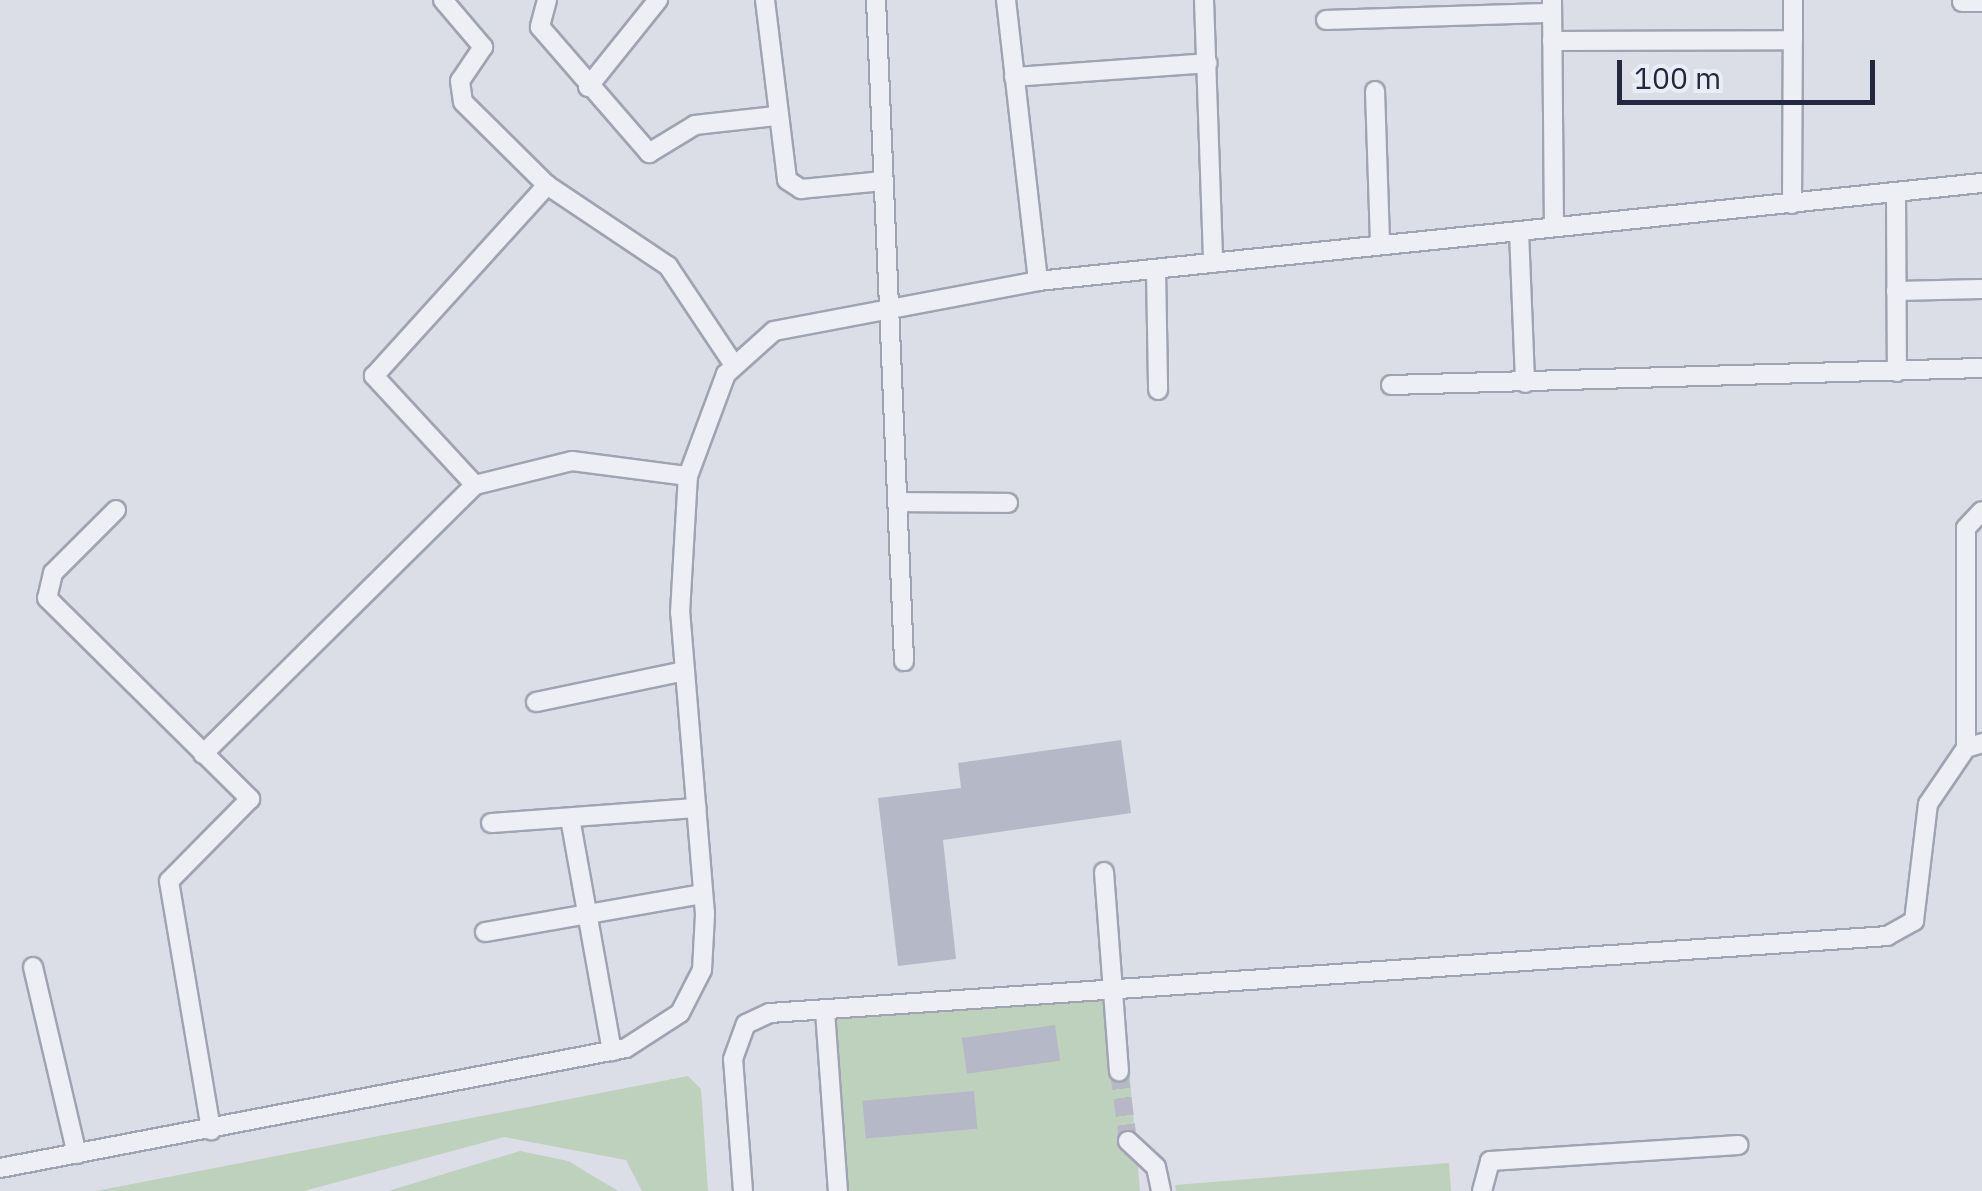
<!DOCTYPE html>
<style>
body{margin:0}
#map{position:relative;width:1982px;height:1191px;overflow:hidden;background:#dbdde7;font-family:"IBM Plex Sans",sans-serif}
div>[style]{position:absolute}
[style*='--x']{left:calc(var(--x)*1px);top:calc(var(--y)*1px);width:calc(var(--w)*1px);rotate:calc(var(--a)*1deg)}
.green>*{inset:0;background:#bdd1bc}
.building>*{inset:0;background:#b5b8c7;transform-origin:0 0}
.minor-tunnel>*{height:18px;margin-top:-9px;transform-origin:0;background:repeating-linear-gradient(90deg,#b6b9c5 0 18px,transparent 0 27px)}
.roads{filter:drop-shadow(2px 0 #a0a3b1) drop-shadow(-2px 0 #a0a3b1) drop-shadow(0 2px #a0a3b1) drop-shadow(0 -2px #a0a3b1)}
.minor>*{height:18px;margin:-9px;padding:0 9px;transform-origin:9px;border-radius:9px;background:#eeeff5}
span{translate:-50% -50%;white-space:nowrap;text-align:center;line-height:1.15;-webkit-text-stroke:8px #eaedf5;paint-order:stroke}
.scale{position:absolute;left:1617px;top:60px;width:258px;height:45px;box-sizing:border-box;border:5px solid #24283e;border-top:0;padding-left:12px;font-size:30px;line-height:35px;white-space:nowrap;color:#24283e;-webkit-text-stroke:8px #eaedf5;paint-order:stroke}
</style>
<div id="map">
<div class="green">
<i style="clip-path:polygon(1122px 991px,1140px 1191px,833px 1191px,817px 1020px)"></i>
<i style="clip-path:polygon(688px 1076px,701px 1089px,708px 1191px,642px 1191px,626px 1160px,504px 1137px,304px 1191px,96px 1191px)"></i>
<i style="clip-path:polygon(520px 1151px,568px 1161px,618px 1191px,388px 1191px)"></i>
<i style="clip-path:polygon(1449px 1163px,1451px 1191px,1176px 1191px,1175px 1185px)"></i>
</div>
<div class="building">
<i style="clip-path:polygon(1121px 740px,1131px 813px,943px 840px,956px 959px,898px 966px,878px 798px,961px 788px,958px 763px)"></i>
<i style="left:1055px;top:1025px;width:36px;height:94px;rotate:82deg"></i>
<i style="left:974px;top:1091px;width:38px;height:112px;rotate:85deg"></i>
</div>
<div class="minor-tunnel">
<i style="--x:1119;--y:1071;--w:71;--a:82.7"></i>
</div>
<div class="roads">
<div class="minor">
<i style="--x:443;--y:0;--w:62;--a:49.6"></i>
<i style="--x:483;--y:47;--w:41;--a:124.1"></i>
<i style="--x:460;--y:81;--w:21;--a:82"></i>
<i style="--x:463;--y:102;--w:118;--a:44.7"></i>
<i style="--x:547;--y:185;--w:146;--a:33.8"></i>
<i style="--x:668;--y:266;--w:119;--a:56.3"></i>
<i style="--x:547;--y:0;--w:28;--a:105"></i>
<i style="--x:540;--y:27;--w:167;--a:49.1"></i>
<i style="--x:649;--y:153;--w:54;--a:-31.3"></i>
<i style="--x:695;--y:125;--w:81;--a:-6.4"></i>
<i style="--x:765;--y:0;--w:181;--a:83"></i>
<i style="--x:787;--y:180;--w:17;--a:33"></i>
<i style="--x:801;--y:189;--w:81;--a:-5.6"></i>
<i style="--x:876;--y:0;--w:662;--a:87.57"></i>
<i style="--x:1006;--y:0;--w:283;--a:83.5"></i>
<i style="--x:1204;--y:0;--w:263;--a:88"></i>
<i style="--x:1552;--y:0;--w:227;--a:89.5"></i>
<i style="--x:1962;--y:2;--w:20;--a:0"></i>
<i style="--x:1326;--y:20;--w:226;--a:-1.8"></i>
<i style="--x:1552;--y:41;--w:241;--a:-0.2"></i>
<i style="--x:1793;--y:40;--w:40;--a:-90"></i>
<i style="--x:1014;--y:77;--w:194;--a:-4.1"></i>
<i style="--x:588;--y:87;--w:112;--a:-51.2"></i>
<i style="--x:1375;--y:91;--w:154;--a:88.1"></i>
<i style="--x:1896;--y:194;--w:178;--a:89.7"></i>
<i style="--x:1792;--y:204;--w:164;--a:-89.7"></i>
<i style="--x:1519;--y:231;--w:152;--a:87.7"></i>
<i style="--x:1156;--y:270;--w:120;--a:89"></i>
<i style="--x:1896;--y:291;--w:86;--a:-1.3"></i>
<i style="--x:1391;--y:385;--w:591;--a:-1.65"></i>
<i style="--x:475;--y:485;--w:149;--a:-132.8"></i>
<i style="--x:374;--y:376;--w:258;--a:-47.8"></i>
<i style="--x:900;--y:502;--w:108;--a:0.5"></i>
<i style="--x:116;--y:510;--w:89;--a:135"></i>
<i style="--x:53;--y:573;--w:26;--a:103"></i>
<i style="--x:47;--y:598;--w:286;--a:44.7"></i>
<i style="--x:250;--y:799;--w:115;--a:134.6"></i>
<i style="--x:169;--y:881;--w:253;--a:80.4"></i>
<i style="--x:536;--y:702;--w:152;--a:-11.8"></i>
<i style="--x:1966;--y:748;--w:220;--a:-90"></i>
<i style="--x:1966;--y:528;--w:23;--a:-47"></i>
<i style="--x:203;--y:754;--w:383;--a:-44.7"></i>
<i style="--x:475;--y:485;--w:100;--a:-13.9"></i>
<i style="--x:572;--y:461;--w:117;--a:7.4"></i>
<i style="--x:570;--y:818;--w:237;--a:79.8"></i>
<i style="--x:491;--y:823;--w:206;--a:-4.2"></i>
<i style="--x:1104;--y:872;--w:200;--a:85.7"></i>
<i style="--x:485;--y:932;--w:221;--a:-9.9"></i>
<i style="--x:33;--y:967;--w:192;--a:76.8"></i>
<i style="--x:825;--y:1011;--w:180;--a:85.9"></i>
<i style="--x:1128;--y:1141;--w:38;--a:43"></i>
<i style="--x:1156;--y:1167;--w:25;--a:78"></i>
<i style="--x:0;--y:1168;--w:637;--a:-10.85"></i>
<i style="--x:626;--y:1048;--w:64;--a:-32.9"></i>
<i style="--x:680;--y:1013;--w:48;--a:-62.9"></i>
<i style="--x:702;--y:970;--w:56;--a:-86.9"></i>
<i style="--x:705;--y:914;--w:302;--a:-94.7"></i>
<i style="--x:680;--y:613;--w:137;--a:-86.7"></i>
<i style="--x:688;--y:476;--w:109;--a:-69.6"></i>
<i style="--x:726;--y:374;--w:64;--a:-41.9"></i>
<i style="--x:774;--y:331;--w:269;--a:-10.7"></i>
<i style="--x:1038;--y:281;--w:949;--a:-5.93"></i>
<i style="--x:743;--y:1191;--w:132;--a:-94.3"></i>
<i style="--x:733;--y:1059;--w:37;--a:-70"></i>
<i style="--x:746;--y:1024;--w:26;--a:-25"></i>
<i style="--x:770;--y:1013;--w:1120;--a:-3.94"></i>
<i style="--x:1887;--y:936;--w:31;--a:-29"></i>
<i style="--x:1914;--y:921;--w:118;--a:-83.2"></i>
<i style="--x:1928;--y:804;--w:68;--a:-55.8"></i>
<i style="--x:1966;--y:748;--w:17;--a:-17"></i>
<i style="--x:1482;--y:1191;--w:31;--a:-75"></i>
<i style="--x:1490;--y:1161;--w:249;--a:-3.7"></i>
</div>
</div>
<div class="scale">100 m</div>
</div>
